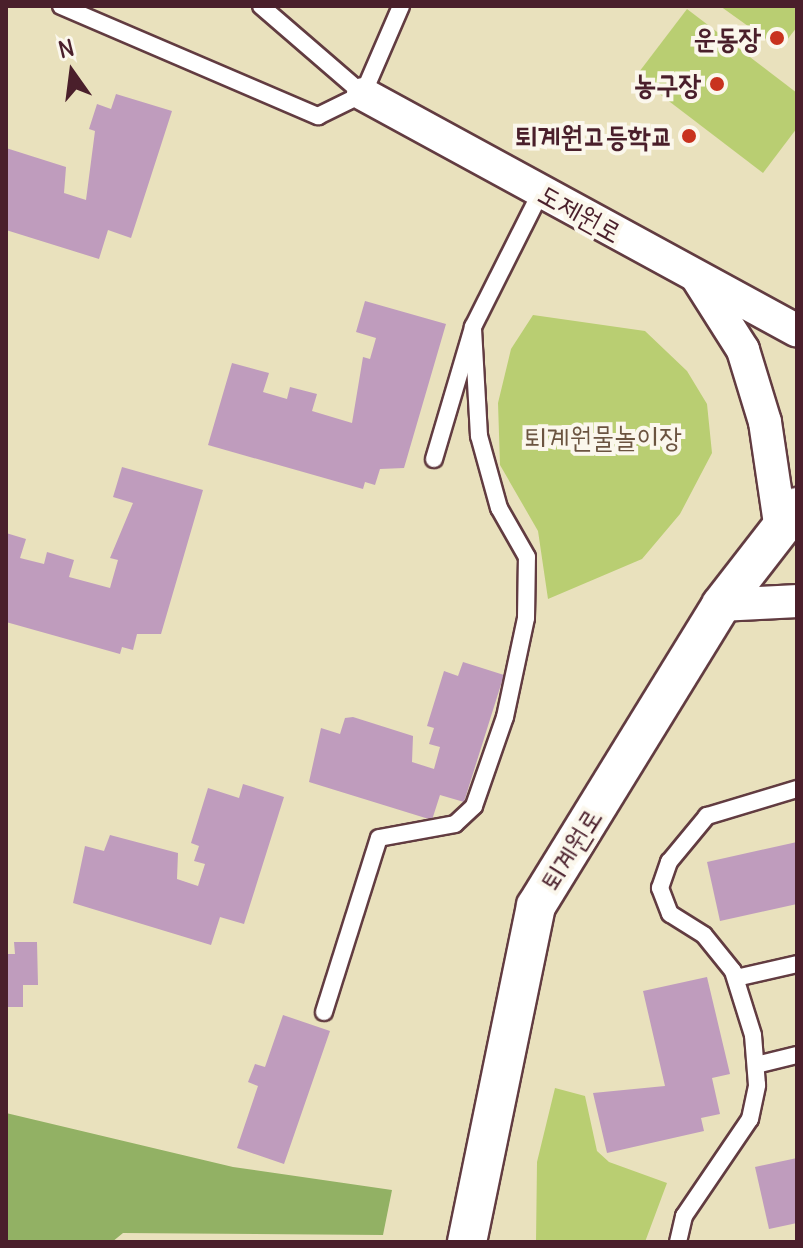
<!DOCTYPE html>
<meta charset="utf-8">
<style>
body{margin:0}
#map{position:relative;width:803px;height:1248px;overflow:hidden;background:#e9e1bd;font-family:Delius,"Poor Story",sans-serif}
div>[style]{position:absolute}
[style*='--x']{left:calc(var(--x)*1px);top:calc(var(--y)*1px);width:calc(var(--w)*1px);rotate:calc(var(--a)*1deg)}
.green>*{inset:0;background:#b9ce72}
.forest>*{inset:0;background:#92b164}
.building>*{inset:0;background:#bf9cbd}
.roads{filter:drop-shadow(2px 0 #623c41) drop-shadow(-2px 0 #623c41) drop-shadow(0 2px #623c41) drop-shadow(0 -2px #623c41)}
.service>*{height:16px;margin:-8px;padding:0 8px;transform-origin:8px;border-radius:8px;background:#fff}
.minor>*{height:32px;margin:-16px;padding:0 16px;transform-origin:16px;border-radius:16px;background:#fff}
.tertiary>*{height:38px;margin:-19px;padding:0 19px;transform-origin:19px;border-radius:19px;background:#fff}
.dots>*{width:22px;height:22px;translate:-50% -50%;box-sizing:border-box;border:4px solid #fbf7ec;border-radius:50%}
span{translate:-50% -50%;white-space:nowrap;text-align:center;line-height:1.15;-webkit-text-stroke:8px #fbf7ec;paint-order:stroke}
.poi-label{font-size:28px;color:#4a1f2b;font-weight:700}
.right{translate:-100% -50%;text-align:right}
.street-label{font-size:28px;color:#4a1f2b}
.park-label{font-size:28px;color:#6b5440}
.frame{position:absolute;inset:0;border:8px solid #4a1f2b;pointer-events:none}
.north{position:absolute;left:32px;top:32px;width:80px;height:80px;-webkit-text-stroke:6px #fbf7ec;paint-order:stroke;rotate:346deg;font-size:22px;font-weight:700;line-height:32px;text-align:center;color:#4a1f2b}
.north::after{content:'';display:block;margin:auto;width:28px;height:36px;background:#4a1f2b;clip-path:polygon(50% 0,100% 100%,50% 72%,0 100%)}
</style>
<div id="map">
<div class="green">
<i style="clip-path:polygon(720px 6px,797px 6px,797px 27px,780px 49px)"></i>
<i style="clip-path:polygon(687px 9px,797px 93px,797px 128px,763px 173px,636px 76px)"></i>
<i style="clip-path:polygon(533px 315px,645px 331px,687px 371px,707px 404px,712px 453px,680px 514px,642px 559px,548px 599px,538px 531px,500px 465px,498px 403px,511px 349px)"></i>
<i style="clip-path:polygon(555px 1088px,585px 1096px,597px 1151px,609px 1162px,667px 1183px,645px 1242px,536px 1242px,537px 1162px)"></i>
</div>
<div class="forest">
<i style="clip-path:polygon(6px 1113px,233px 1167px,392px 1190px,383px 1235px,123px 1233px,112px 1242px,6px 1242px)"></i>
</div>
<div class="building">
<i style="clip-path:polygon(116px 94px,172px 111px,131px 238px,108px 230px,99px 259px,6px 230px,6px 148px,66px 167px,64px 193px,86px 200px,95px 131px,89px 129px,97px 104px,111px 109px)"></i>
<i style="clip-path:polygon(365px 301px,446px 324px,404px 468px,380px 469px,375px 485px,365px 482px,363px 489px,208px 445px,232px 363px,269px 373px,263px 392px,287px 399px,290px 387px,317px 394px,312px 411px,352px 423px,363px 357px,370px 359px,376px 338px,356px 332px)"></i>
<i style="clip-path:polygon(122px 467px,203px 490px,161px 634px,137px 634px,133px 650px,122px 647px,120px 654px,6px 622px,6px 533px,26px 539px,20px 558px,44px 564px,47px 552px,74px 560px,69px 577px,110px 588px,118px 560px,110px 558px,133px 503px,113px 497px)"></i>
<i style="clip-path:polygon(463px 662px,504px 675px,464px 802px,440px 795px,432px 820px,309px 782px,321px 728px,340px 734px,345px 718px,353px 717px,413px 736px,412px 762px,434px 769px,440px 747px,429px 744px,434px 728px,427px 726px,444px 671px,458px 676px)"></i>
<i style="clip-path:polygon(243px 784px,284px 797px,244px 924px,220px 917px,211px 945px,73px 903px,85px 846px,104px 851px,110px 835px,178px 853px,177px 879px,198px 886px,205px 864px,194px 861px,199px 846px,191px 843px,208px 788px,239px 798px)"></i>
<i style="clip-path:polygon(797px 842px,797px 904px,720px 921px,707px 862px)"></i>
<i style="clip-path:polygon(14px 942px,37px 942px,38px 985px,23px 985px,23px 1007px,6px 1007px,6px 954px,15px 954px)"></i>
<i style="clip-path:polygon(707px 977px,730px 1074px,712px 1078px,720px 1114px,701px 1118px,704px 1131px,607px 1153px,593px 1093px,665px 1086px,643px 991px)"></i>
<i style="clip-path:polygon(283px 1015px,330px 1031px,284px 1164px,237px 1148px,258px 1086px,248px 1082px,255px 1064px,265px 1067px)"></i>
<i style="clip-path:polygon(797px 1158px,797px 1223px,769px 1229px,755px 1167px)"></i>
</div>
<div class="roads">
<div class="service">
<i style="--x:61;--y:6;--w:280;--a:23.2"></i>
<i style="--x:318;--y:116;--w:50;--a:-26.1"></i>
<i style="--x:363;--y:94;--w:96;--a:-66.6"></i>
<i style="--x:261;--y:6;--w:135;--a:40.8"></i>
<i style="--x:434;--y:459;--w:138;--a:-73.5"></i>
<i style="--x:473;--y:327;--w:151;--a:-63.3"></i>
<i style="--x:736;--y:978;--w:63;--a:-12.9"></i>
<i style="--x:324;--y:1012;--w:182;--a:-72.5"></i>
<i style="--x:379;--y:838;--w:77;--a:-10.4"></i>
<i style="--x:455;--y:824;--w:26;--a:-43"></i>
<i style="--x:474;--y:806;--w:94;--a:-70.8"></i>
<i style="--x:505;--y:717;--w:101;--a:-78"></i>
<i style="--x:526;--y:618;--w:61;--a:-89.1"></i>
<i style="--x:527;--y:557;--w:56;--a:-119.7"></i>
<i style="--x:499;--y:508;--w:75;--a:-105.5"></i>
<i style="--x:479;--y:436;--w:109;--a:-93.2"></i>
<i style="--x:756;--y:1065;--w:42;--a:-13.7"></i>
<i style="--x:678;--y:1242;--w:27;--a:-77"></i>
<i style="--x:684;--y:1216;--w:117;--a:-55.8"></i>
<i style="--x:750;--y:1119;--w:35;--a:-78"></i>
<i style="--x:757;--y:1085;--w:50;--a:-94.6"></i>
<i style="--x:753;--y:1035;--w:67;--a:-107.4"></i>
<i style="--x:733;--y:971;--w:46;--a:-128.9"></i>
<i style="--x:704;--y:935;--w:40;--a:-148"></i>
<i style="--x:670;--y:914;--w:28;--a:-111"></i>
<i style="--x:660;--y:888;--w:28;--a:-71"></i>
<i style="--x:669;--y:862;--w:60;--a:-50.4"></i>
<i style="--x:707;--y:816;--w:94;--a:-16.7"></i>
</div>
<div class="minor">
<i style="--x:363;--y:94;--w:494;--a:28.6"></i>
<i style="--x:698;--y:279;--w:84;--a:57.6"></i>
<i style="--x:743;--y:350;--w:75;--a:73"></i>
<i style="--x:765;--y:422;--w:109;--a:81.6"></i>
<i style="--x:721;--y:605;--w:76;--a:-3"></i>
</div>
<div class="tertiary">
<i style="--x:467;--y:1242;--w:343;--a:-78.4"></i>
<i style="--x:536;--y:906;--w:353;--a:-58.4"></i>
<i style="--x:721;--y:605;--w:124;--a:-52.2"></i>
</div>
</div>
<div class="dots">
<i style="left:777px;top:38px;background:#c8321e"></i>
<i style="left:717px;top:84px;background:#c8321e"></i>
<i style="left:689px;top:136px;background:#c8321e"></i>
</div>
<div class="poi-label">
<span class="right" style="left:761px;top:38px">운동장</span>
<span class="right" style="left:701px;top:84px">농구장</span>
<span class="right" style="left:673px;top:136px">퇴계원고등학교</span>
</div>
<div class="street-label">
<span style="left:580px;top:213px;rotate:29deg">도제원로</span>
<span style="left:571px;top:849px;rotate:-58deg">퇴계원로</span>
</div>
<div class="park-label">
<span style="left:603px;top:437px">퇴계원물놀이장</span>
</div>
<div class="frame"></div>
<div class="north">N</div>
</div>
